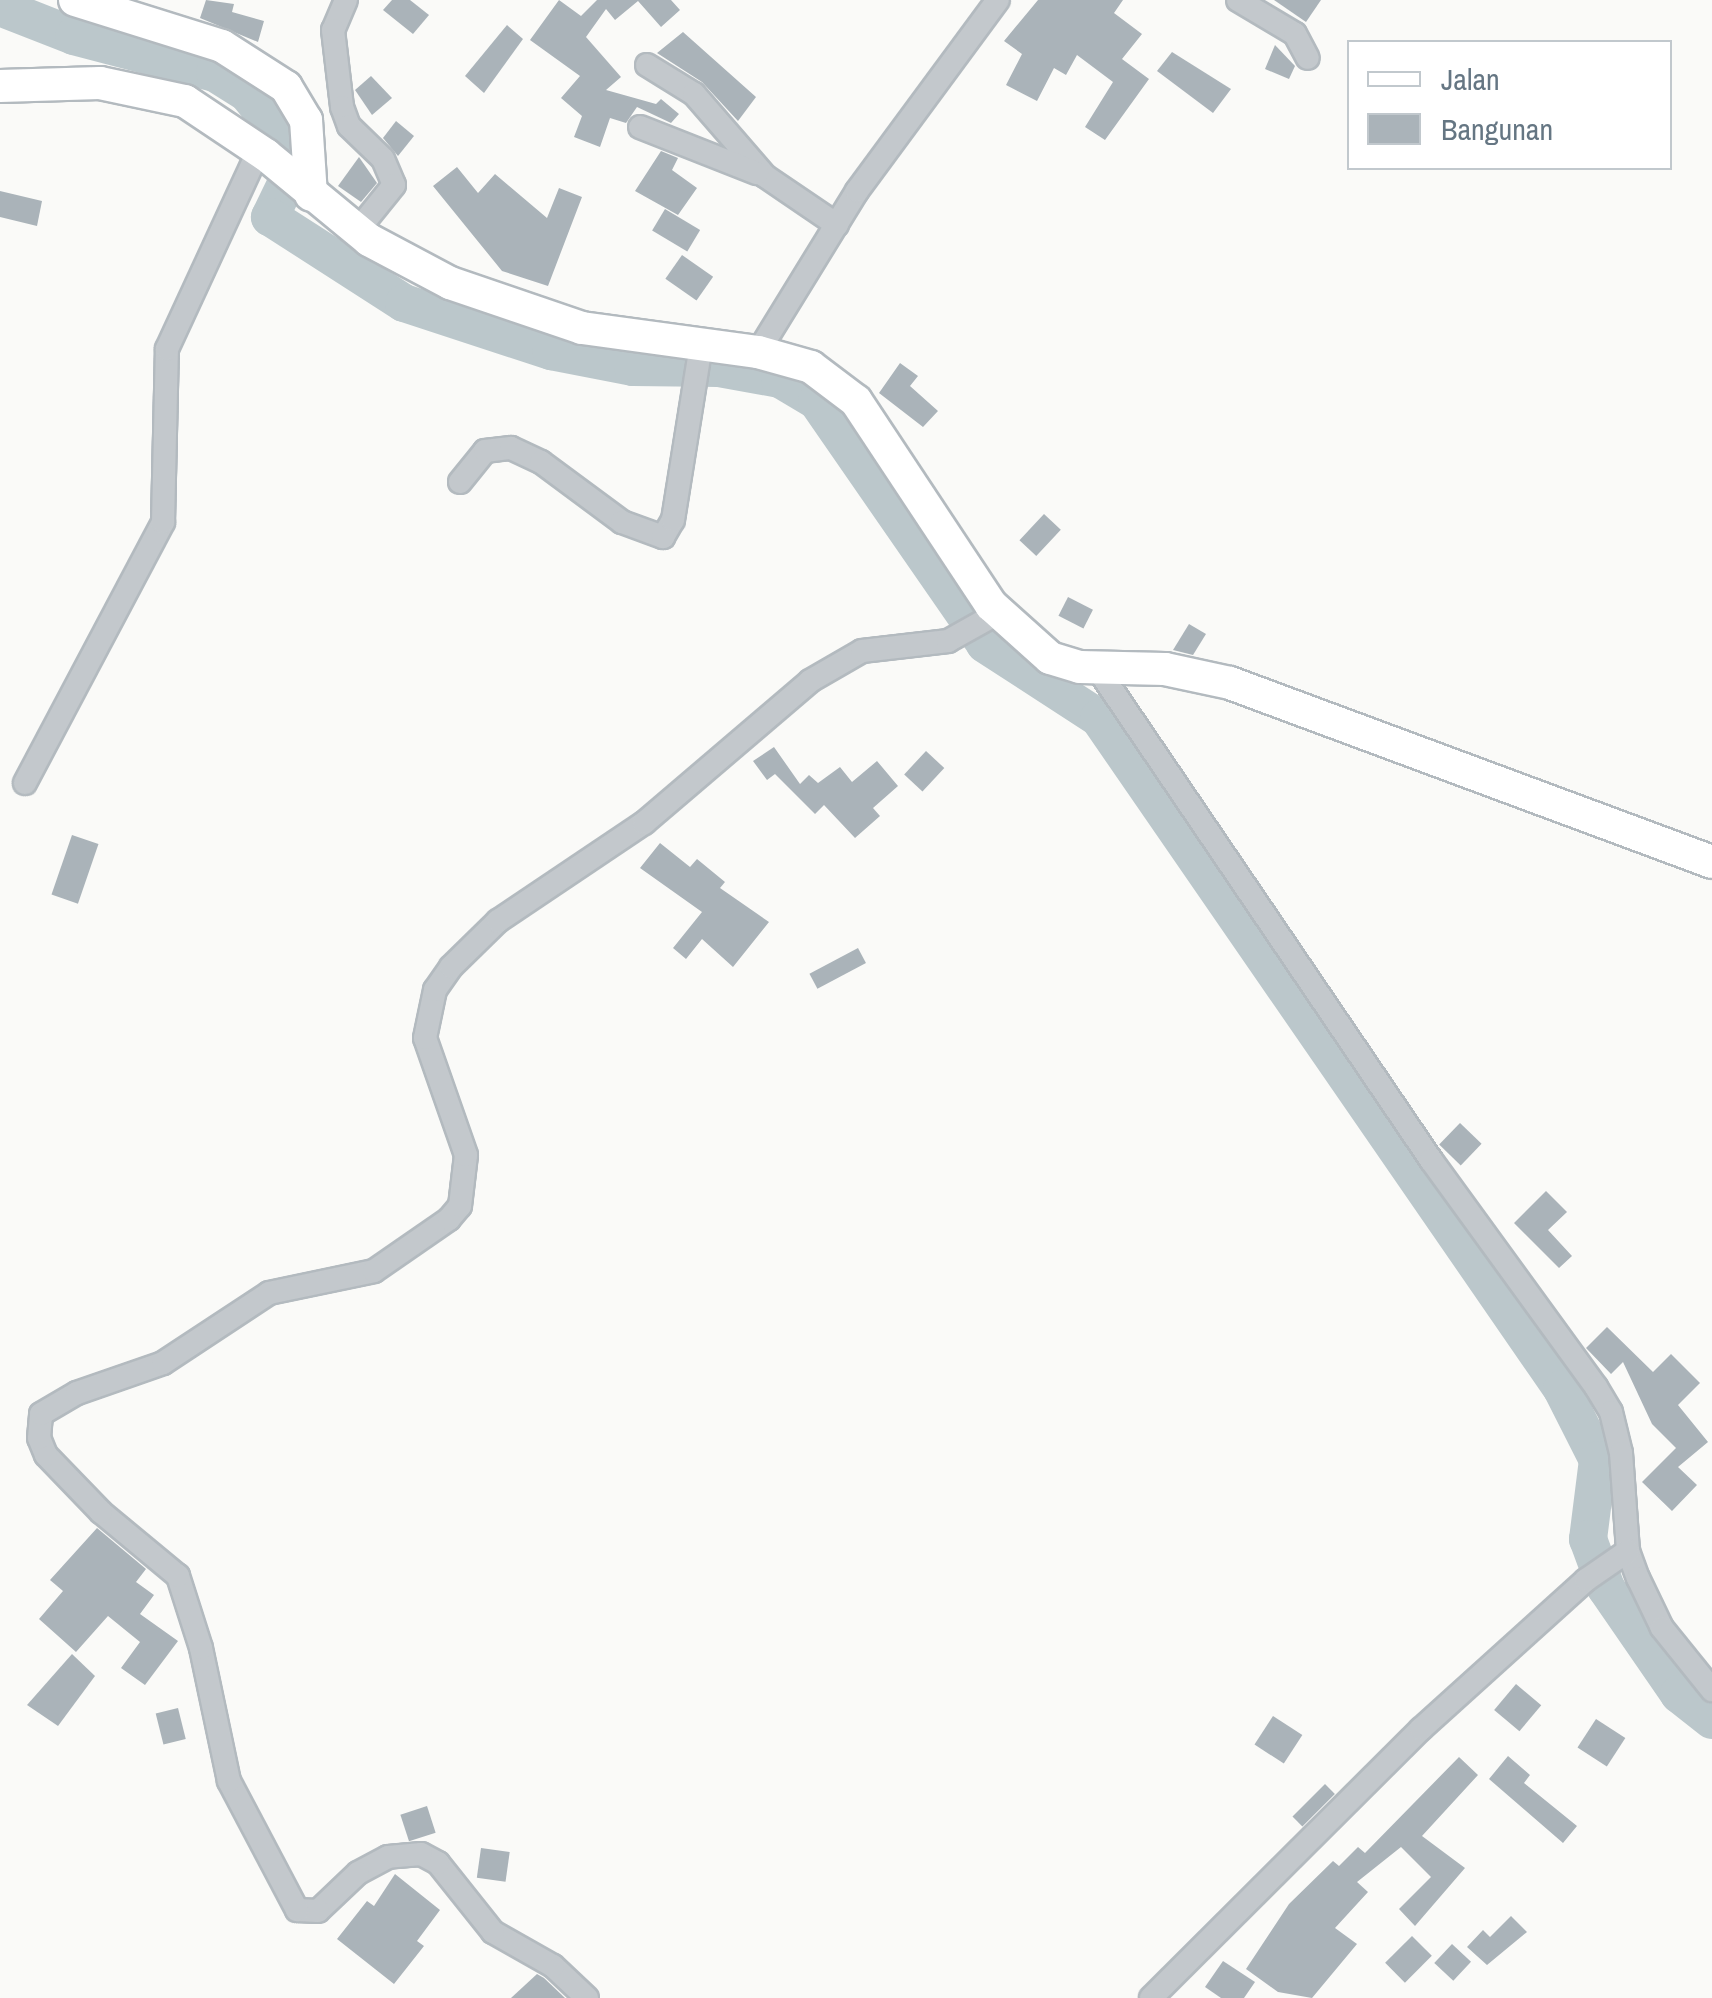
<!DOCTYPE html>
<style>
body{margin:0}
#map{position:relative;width:1712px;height:1998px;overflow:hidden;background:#fafaf8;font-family:"Archivo Narrow",sans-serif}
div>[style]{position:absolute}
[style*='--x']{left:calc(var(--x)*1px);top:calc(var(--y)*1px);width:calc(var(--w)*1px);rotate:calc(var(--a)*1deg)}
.river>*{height:38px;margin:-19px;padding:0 19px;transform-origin:19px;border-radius:19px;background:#bbc7cb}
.building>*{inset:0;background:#aab3b9;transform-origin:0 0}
.roads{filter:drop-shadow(2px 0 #b3babf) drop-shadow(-2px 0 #b3babf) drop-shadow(0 2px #b3babf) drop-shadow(0 -2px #b3babf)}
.street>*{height:22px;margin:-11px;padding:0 11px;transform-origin:11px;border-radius:11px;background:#c3c8cc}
.secondary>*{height:32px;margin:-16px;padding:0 16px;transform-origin:16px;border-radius:16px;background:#fff}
span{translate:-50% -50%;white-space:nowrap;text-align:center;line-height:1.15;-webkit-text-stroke:10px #fff;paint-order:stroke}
.legend{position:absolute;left:1347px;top:40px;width:325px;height:130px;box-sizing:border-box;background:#fff;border:2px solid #c1c8cd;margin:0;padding:12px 18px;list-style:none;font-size:30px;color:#657683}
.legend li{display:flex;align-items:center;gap:20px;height:50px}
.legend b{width:50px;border:2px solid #c1c8cd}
</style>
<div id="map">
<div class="river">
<i style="--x:0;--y:7;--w:79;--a:21.4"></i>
<i style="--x:74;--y:36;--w:146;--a:14.7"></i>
<i style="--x:215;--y:73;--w:39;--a:32"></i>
<i style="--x:248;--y:94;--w:81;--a:51"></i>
<i style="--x:299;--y:157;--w:67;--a:115.8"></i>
<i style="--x:270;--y:217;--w:159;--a:32.7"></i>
<i style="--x:404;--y:303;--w:155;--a:18.1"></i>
<i style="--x:551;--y:351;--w:84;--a:11"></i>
<i style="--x:633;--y:367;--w:86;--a:0.7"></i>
<i style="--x:719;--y:368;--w:62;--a:10.2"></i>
<i style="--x:780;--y:379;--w:43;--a:30.7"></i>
<i style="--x:817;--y:401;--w:295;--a:55.3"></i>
<i style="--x:985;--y:644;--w:136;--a:33"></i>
<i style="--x:1099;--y:718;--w:815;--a:55.39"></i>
<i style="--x:1562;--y:1389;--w:80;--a:63.1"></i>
<i style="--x:1598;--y:1460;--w:80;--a:97.2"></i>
<i style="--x:1588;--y:1539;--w:52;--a:69.8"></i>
<i style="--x:1606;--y:1588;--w:129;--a:55.4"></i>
<i style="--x:1679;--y:1694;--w:42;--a:38.2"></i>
</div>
<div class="building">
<i style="clip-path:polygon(206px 0,234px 4px,232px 12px,264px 21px,258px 42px,200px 18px)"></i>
<i style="clip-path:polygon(392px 0,410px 0,429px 15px,413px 34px,383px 10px)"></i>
<i style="clip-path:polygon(559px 0,581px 16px,597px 0,671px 0,680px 10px,661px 27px,638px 1px,615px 20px,606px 9px,586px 37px,621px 77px,606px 90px,656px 104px,661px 99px,679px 114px,671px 123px,637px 107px,626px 123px,610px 118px,600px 147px,574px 137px,582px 116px,561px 98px,580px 76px,530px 40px)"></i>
<i style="clip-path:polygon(1038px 0,1123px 0,1114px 13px,1142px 34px,1122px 59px,1149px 79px,1105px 140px,1085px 127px,1113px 82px,1077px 55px,1066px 75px,1054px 68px,1037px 101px,1006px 85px,1022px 54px,1004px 41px)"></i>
<i style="clip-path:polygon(1274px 0,1321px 0,1306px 22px)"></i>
<i style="clip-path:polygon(507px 25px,523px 39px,484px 93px,465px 76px)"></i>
<i style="clip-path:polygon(683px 32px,756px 97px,738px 121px,702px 82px,657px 53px)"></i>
<i style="clip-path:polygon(1275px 45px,1295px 66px,1289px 79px,1265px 69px)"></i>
<i style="clip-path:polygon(1172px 52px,1231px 89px,1213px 113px,1157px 71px)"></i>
<i style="clip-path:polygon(371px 76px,392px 98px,372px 115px,355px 90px)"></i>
<i style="clip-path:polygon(396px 121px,414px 136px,398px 156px,383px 138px)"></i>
<i style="clip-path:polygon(661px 151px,678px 158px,672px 170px,697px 188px,678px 215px,635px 191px)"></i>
<i style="clip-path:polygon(359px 157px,377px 183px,361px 202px,338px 186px)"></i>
<i style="clip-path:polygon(457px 167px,478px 193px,495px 174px,547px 218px,559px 188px,582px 197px,548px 286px,502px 271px,433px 186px)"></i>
<i style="clip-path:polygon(0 191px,42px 201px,37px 226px,0 217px)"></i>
<i style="left:665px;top:209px;width:41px;height:25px;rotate:31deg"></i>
<i style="left:682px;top:255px;width:38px;height:29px;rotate:35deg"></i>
<i style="clip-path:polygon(900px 363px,918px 376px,910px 386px,938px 411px,923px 427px,879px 393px)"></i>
<i style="left:1044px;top:514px;width:23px;height:36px;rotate:43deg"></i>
<i style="left:1068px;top:597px;width:28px;height:21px;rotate:27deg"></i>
<i style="clip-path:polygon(1189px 624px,1206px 634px,1193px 655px,1173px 650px)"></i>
<i style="clip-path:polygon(774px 747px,800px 784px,809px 775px,818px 783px,840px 767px,852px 782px,877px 761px,898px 786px,873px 808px,880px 816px,855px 838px,824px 805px,815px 814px,775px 774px,767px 780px,753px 761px)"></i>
<i style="left:926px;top:751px;width:25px;height:32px;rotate:43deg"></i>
<i style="left:72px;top:835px;width:28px;height:63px;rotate:19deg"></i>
<i style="clip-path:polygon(660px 843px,690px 867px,697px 859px,725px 882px,720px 888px,769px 922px,733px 967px,702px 939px,686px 959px,673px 948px,702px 912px,640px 868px)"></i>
<i style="left:858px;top:948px;width:17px;height:55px;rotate:62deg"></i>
<i style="left:1460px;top:1123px;width:30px;height:30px;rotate:44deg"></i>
<i style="clip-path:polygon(1546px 1191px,1567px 1212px,1548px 1230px,1572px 1256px,1559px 1268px,1514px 1223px)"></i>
<i style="clip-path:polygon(1607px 1327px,1653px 1372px,1671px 1354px,1700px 1383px,1678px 1405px,1708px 1442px,1678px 1467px,1697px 1485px,1672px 1511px,1642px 1482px,1676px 1448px,1652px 1424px,1623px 1362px,1611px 1374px,1586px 1348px)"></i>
<i style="clip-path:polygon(97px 1528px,146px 1569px,136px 1582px,154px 1595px,140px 1614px,178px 1641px,145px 1685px,121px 1668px,140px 1642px,108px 1616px,76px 1652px,39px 1619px,63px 1591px,50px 1580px)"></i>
<i style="clip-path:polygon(72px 1654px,95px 1676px,58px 1726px,27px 1705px)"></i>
<i style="left:1516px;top:1684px;width:33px;height:34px;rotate:40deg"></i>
<i style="left:178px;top:1708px;width:32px;height:23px;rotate:76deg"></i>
<i style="left:1273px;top:1716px;width:35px;height:34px;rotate:33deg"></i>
<i style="left:1596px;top:1719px;width:35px;height:34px;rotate:33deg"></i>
<i style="clip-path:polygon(1508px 1756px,1530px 1775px,1524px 1783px,1577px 1826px,1563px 1843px,1489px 1779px)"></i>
<i style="clip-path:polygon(1459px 1757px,1478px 1775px,1422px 1836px,1465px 1868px,1415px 1926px,1399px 1909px,1431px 1877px,1401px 1847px,1357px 1882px,1368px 1892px,1335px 1928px,1357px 1944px,1312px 1998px,1278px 1992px,1246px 1969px,1289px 1904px,1333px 1861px,1339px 1866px,1358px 1847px,1365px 1853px)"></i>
<i style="left:1325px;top:1784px;width:14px;height:46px;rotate:45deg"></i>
<i style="left:427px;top:1806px;width:28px;height:28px;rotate:72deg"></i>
<i style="left:481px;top:1848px;width:29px;height:30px;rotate:8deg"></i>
<i style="clip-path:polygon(395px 1874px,440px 1910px,417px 1941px,424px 1946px,394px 1984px,337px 1939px,367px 1901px,374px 1906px)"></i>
<i style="clip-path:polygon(1511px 1916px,1527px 1932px,1487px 1965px,1467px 1947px,1483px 1930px,1490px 1937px)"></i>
<i style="left:1412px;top:1936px;width:28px;height:38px;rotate:45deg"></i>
<i style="left:1452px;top:1944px;width:26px;height:26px;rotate:43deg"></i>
<i style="clip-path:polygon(1223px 1961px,1255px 1982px,1244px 1998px,1221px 1998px,1205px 1987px)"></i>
<i style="clip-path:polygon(537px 1974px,544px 1978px,565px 1998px,511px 1998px)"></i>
</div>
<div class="roads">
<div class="street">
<i style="--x:346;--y:0;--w:33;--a:113"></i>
<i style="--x:333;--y:30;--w:78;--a:83.3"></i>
<i style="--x:342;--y:107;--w:20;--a:70"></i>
<i style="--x:349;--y:126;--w:47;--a:44.1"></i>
<i style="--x:383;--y:159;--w:28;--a:67"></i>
<i style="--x:394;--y:185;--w:59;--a:128.8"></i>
<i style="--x:1238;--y:0;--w:66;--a:30.8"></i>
<i style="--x:1295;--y:34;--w:27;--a:62"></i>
<i style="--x:647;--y:65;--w:55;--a:31.7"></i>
<i style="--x:694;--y:94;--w:108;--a:49.1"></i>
<i style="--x:765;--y:176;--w:87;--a:34.2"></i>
<i style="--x:640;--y:127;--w:126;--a:21.5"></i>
<i style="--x:758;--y:352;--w:189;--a:-58.4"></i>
<i style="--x:857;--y:191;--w:237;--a:-53.6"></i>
<i style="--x:460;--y:482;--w:40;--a:-51"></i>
<i style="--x:485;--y:451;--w:26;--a:-7"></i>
<i style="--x:511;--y:448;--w:33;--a:25"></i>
<i style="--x:541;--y:462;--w:101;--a:36.5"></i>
<i style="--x:622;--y:522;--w:44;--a:20.1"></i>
<i style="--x:663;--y:537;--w:20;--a:-60"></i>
<i style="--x:673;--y:520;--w:176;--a:-80.9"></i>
<i style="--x:1097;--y:668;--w:595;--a:55.83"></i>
<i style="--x:1431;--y:1160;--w:281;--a:54"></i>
<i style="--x:1596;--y:1387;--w:29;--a:59"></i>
<i style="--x:1611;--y:1412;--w:42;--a:76.3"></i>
<i style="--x:1621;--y:1453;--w:98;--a:85.9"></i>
<i style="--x:1628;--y:1551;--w:29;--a:70"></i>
<i style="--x:1638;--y:1578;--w:55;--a:64.4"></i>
<i style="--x:1662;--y:1628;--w:80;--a:51.1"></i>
<i style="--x:25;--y:783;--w:295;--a:-62.1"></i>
<i style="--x:163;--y:522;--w:173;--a:-88.7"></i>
<i style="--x:167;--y:349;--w:219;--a:-65.2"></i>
<i style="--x:587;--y:1998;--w:47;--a:-136.7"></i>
<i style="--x:553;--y:1966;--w:69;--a:-150.5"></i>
<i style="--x:493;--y:1932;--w:88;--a:-128.6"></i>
<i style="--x:438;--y:1863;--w:19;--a:-152"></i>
<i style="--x:421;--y:1854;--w:33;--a:175"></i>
<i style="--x:388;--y:1857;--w:34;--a:152"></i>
<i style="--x:358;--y:1873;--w:55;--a:136.5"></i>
<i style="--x:318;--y:1911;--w:21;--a:-177"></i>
<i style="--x:297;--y:1910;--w:146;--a:-117.8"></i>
<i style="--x:229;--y:1781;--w:136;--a:-101.9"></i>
<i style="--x:201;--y:1648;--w:76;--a:-107.7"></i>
<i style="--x:178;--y:1576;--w:100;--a:-140.3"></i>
<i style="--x:101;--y:1512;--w:79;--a:-134"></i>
<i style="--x:46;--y:1455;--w:18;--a:-112"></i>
<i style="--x:39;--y:1438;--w:24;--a:-85"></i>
<i style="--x:41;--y:1414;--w:42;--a:-30.3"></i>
<i style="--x:77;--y:1393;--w:91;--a:-19.2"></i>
<i style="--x:163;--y:1363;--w:127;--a:-33.4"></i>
<i style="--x:269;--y:1293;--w:107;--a:-11.8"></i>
<i style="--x:374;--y:1271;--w:91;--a:-34.7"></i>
<i style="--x:449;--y:1219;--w:17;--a:-50"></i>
<i style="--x:460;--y:1206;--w:51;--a:-83.3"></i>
<i style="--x:466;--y:1155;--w:124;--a:-109.3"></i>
<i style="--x:425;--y:1038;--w:49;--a:-78.2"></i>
<i style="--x:435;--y:990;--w:28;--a:-55"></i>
<i style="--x:451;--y:967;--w:66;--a:-44.4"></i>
<i style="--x:498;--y:921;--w:176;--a:-33.9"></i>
<i style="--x:644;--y:823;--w:218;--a:-40.5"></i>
<i style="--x:810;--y:681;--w:60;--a:-30"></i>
<i style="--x:862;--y:651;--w:87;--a:-6.6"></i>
<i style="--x:948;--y:641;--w:57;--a:-29.2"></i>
<i style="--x:1151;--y:1998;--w:381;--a:-44.9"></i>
<i style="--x:1421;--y:1729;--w:222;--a:-42.1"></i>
<i style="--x:1586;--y:1580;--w:51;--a:-34.6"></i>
</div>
<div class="secondary">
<i style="--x:75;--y:0;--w:154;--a:17.4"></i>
<i style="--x:222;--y:46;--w:76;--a:32.6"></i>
<i style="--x:286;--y:87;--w:39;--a:59"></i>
<i style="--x:306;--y:120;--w:75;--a:86.2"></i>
<i style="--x:0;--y:86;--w:100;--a:-1.7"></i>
<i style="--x:100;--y:83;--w:87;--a:12"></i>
<i style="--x:185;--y:101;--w:97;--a:33.7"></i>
<i style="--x:266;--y:155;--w:134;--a:39.5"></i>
<i style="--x:369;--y:240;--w:92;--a:28"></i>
<i style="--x:450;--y:283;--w:139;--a:18.8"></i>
<i style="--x:582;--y:328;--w:178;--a:7.8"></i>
<i style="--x:758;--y:352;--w:55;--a:15.8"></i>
<i style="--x:811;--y:367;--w:56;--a:37.1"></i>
<i style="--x:856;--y:401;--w:245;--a:56.5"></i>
<i style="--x:991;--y:605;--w:79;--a:41.9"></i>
<i style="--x:1050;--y:658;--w:31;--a:17"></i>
<i style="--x:1080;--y:667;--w:85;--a:1.3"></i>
<i style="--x:1165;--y:669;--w:66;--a:12.2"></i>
<i style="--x:1230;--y:683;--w:514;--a:20.37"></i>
</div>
</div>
<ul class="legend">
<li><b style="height:12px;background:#fff"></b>Jalan</li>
<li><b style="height:28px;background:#aab3b9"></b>Bangunan</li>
</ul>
</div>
